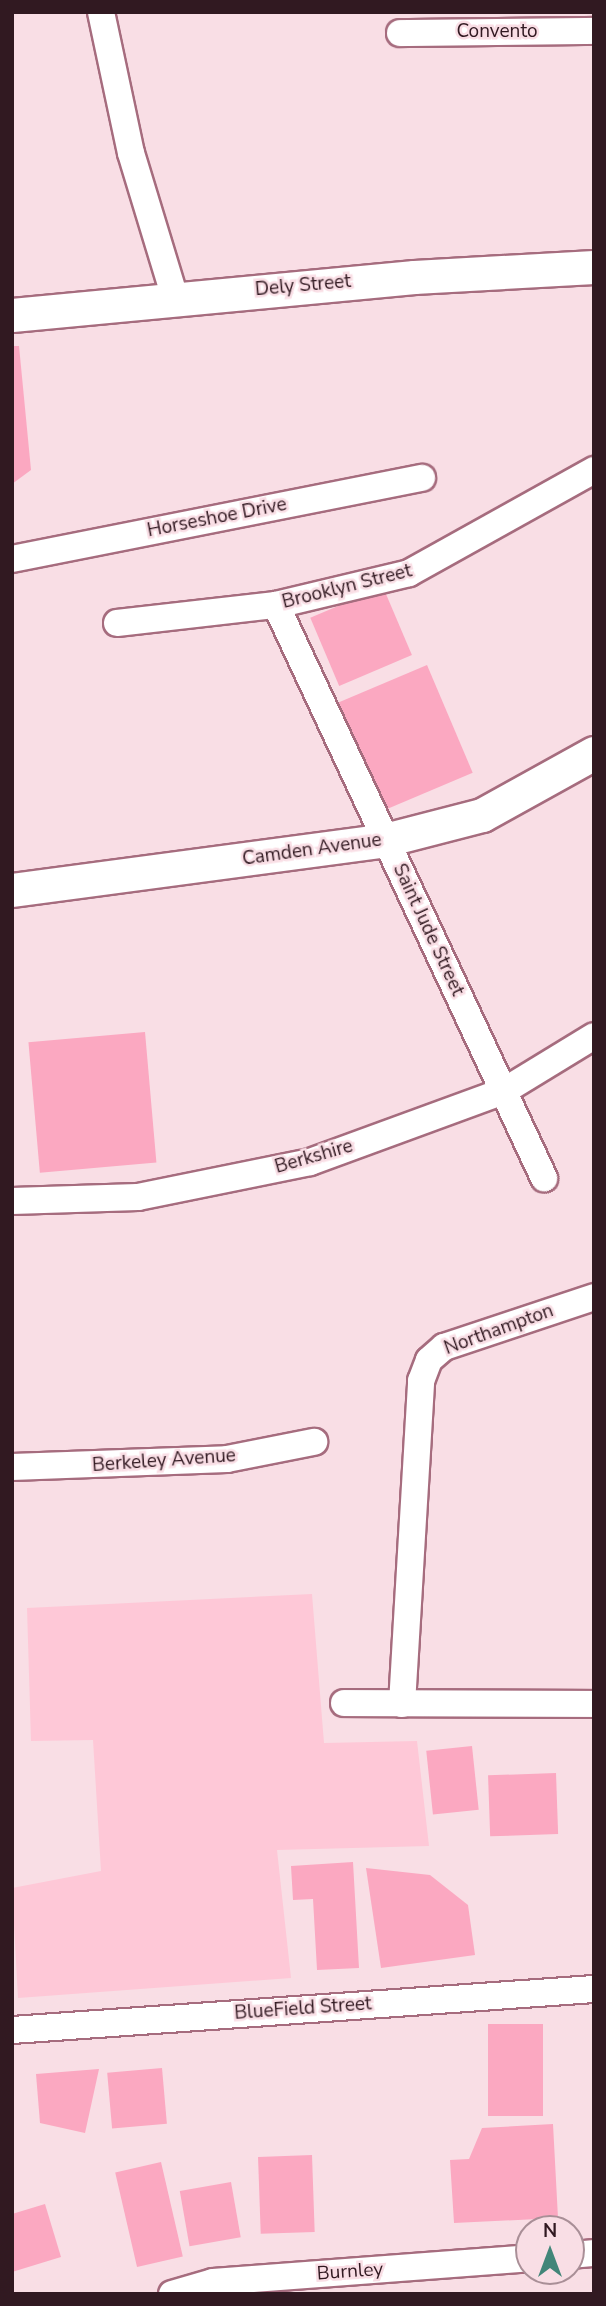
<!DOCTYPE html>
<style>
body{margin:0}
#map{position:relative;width:606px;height:2306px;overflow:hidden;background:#f9dee5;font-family:"Nunito Sans",sans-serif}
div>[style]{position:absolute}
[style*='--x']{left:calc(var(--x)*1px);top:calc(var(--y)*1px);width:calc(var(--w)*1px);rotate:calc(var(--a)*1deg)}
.green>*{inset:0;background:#fec8d7}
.building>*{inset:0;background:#fba8c1;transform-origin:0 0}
.roads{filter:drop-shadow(2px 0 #a66c7e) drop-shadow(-2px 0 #a66c7e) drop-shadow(0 2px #a66c7e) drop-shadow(0 -2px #a66c7e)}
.minor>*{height:26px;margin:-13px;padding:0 13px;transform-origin:13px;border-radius:13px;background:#fff}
.tertiary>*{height:33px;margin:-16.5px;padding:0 16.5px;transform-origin:16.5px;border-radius:16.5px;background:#fff}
span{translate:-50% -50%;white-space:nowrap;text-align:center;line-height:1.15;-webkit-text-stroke:5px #f9dee5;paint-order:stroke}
.street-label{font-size:19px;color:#311921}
.frame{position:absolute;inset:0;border:14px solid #311921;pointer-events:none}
.north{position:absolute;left:515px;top:2215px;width:70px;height:70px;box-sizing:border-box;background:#f9dee5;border:2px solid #a98f97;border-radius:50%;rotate:0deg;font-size:19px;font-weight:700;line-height:28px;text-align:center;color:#311921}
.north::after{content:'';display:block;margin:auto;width:24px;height:32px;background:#428679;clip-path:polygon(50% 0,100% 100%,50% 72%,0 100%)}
</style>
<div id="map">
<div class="green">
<i style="clip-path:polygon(312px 1594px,324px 1743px,417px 1741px,429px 1846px,277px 1850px,291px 1978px,18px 1998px,12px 1888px,101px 1871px,93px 1740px,31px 1741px,27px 1608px)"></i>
</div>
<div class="building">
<i style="clip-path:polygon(12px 346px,19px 346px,31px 470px,12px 484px)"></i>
<i style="left:383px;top:587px;width:74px;height:79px;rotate:67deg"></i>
<i style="left:427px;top:665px;width:117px;height:102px;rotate:67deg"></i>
<i style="left:145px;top:1032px;width:131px;height:117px;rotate:85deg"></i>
<i style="left:472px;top:1746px;width:64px;height:46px;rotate:84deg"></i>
<i style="left:556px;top:1773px;width:61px;height:68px;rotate:88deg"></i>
<i style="clip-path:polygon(353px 1862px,359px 1968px,317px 1970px,313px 1899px,293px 1900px,291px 1866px)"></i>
<i style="clip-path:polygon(366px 1868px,430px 1875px,468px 1905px,475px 1955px,381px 1968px)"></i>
<i style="left:488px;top:2024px;width:55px;height:92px"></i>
<i style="left:162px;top:2068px;width:56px;height:55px;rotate:85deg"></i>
<i style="clip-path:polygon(99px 2069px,85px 2133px,40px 2123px,36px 2074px)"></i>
<i style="clip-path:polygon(553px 2124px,558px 2218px,454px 2223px,450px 2160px,469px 2159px,482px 2128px)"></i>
<i style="left:312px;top:2155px;width:77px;height:54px;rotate:88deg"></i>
<i style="left:161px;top:2162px;width:97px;height:47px;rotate:77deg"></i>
<i style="left:231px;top:2182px;width:56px;height:52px;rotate:80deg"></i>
<i style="clip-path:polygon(45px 2204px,61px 2257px,12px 2272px,12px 2214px)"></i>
</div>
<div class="roads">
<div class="minor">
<i style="--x:101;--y:12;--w:144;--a:78"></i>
<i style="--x:131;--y:153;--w:152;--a:73.1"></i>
<i style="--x:400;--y:33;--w:194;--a:-0.6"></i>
<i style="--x:12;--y:559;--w:418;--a:-11.2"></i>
<i style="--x:276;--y:605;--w:633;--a:64.93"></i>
<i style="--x:117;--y:623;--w:160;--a:-6.5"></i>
<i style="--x:276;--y:605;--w:137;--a:-13.5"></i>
<i style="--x:409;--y:573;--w:212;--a:-29.1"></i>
<i style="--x:12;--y:1201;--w:126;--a:-1.8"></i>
<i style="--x:138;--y:1197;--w:176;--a:-11.5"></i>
<i style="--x:310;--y:1162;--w:207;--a:-20.1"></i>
<i style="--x:504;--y:1091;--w:105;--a:-31.4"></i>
<i style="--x:12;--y:1467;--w:215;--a:-2.1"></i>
<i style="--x:227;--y:1459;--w:89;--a:-11.1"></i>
<i style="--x:344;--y:1703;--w:250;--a:0.2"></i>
<i style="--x:402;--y:1704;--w:324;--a:-86.6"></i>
<i style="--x:421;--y:1381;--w:22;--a:-69"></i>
<i style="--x:429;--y:1360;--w:20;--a:-41"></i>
<i style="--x:444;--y:1347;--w:158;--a:-18.4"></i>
<i style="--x:12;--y:2030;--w:583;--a:-4.03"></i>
<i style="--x:571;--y:2255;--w:23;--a:-5"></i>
<i style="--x:172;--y:2294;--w:43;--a:-16.3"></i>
<i style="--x:213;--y:2282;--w:317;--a:-4.3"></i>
</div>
<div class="tertiary">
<i style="--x:12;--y:315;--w:404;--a:-5.4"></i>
<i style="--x:414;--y:277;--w:180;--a:-3.2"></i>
<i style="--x:12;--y:890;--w:376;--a:-7.6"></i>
<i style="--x:385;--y:840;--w:100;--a:-14.5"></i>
<i style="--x:482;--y:815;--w:128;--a:-29"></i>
</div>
</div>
<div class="street-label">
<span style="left:497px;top:32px">Convento</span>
<span style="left:303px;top:286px;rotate:-5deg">Dely Street</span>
<span style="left:217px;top:518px;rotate:-11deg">Horseshoe Drive</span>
<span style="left:347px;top:587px;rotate:-14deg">Brooklyn Street</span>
<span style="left:312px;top:850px;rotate:-8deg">Camden Avenue</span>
<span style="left:428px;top:930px;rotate:65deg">Saint Jude Street</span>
<span style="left:314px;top:1157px;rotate:-16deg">Berkshire</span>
<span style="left:499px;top:1330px;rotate:-20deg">Northampton</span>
<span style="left:164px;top:1461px;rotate:-4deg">Berkeley Avenue</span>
<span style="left:303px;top:2009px;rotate:-4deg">BlueField Street</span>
<span style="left:350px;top:2272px;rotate:-4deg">Burnley</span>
</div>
<div class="frame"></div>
<div class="north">N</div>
</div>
